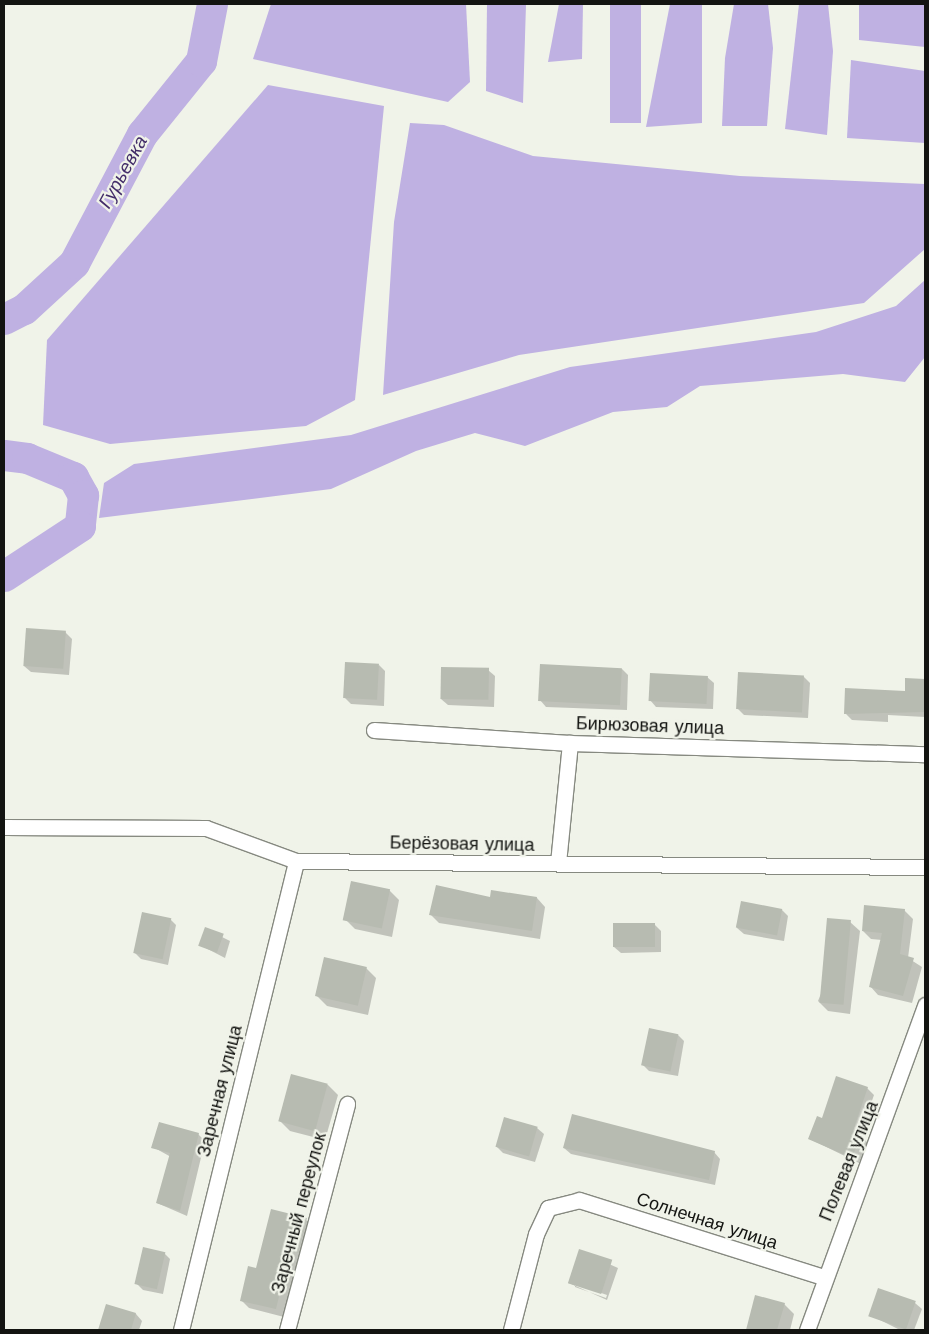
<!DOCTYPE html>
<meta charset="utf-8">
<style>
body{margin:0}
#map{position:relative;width:929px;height:1334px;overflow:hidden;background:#f0f3e9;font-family:"Work Sans",sans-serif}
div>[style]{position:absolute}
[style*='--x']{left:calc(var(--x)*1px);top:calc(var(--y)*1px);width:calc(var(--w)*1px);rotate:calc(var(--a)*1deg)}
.water>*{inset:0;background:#bfb1e2;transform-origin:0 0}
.shadow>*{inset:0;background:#0003}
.river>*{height:31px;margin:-15.5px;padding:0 15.5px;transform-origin:15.5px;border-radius:15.5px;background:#bfb1e2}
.building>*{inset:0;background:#b7bbb1;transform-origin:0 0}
.roads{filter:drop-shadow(1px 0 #868980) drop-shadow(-1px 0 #868980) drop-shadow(0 1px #868980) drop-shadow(0 -1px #868980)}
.minor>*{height:15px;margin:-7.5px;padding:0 7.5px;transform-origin:7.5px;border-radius:7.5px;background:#fff}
span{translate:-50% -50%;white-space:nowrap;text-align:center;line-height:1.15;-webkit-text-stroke:4.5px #f0f3e9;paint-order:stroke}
.street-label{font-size:18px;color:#131411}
.water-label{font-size:19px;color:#432d69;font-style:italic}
.frame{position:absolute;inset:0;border:5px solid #131411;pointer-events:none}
</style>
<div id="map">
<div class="water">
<i style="clip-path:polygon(271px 4px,466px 4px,470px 82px,448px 102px,253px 59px)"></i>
<i style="clip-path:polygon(487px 4px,526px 4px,523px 103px,486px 91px)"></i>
<i style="clip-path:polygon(559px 4px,583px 4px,582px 59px,548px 62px)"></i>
<i style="left:610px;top:4px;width:31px;height:119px"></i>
<i style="clip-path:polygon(670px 4px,702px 4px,702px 123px,646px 127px)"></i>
<i style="clip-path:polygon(734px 4px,768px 4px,773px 48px,767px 126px,722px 126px,725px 58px)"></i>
<i style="clip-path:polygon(799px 4px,828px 4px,833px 51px,827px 135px,785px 129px)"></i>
<i style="clip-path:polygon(859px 4px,925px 4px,925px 47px,859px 40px)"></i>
<i style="clip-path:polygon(851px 60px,925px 71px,925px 143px,847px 138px)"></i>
<i style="clip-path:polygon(268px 85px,384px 106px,355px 400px,306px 426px,110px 444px,43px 425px,47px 340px)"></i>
<i style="clip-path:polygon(410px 123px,444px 125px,533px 156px,740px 176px,925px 184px,925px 249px,864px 303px,519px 355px,383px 395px,394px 222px)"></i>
<i style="clip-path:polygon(925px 280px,925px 357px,905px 382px,843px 374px,700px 386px,667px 407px,613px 412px,525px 446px,475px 433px,416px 451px,331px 489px,99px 518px,104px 483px,134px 464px,351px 435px,570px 367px,816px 332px,896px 306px)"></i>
</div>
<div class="shadow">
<i style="clip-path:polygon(65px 632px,72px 639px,69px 675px,31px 672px,24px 666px)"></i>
<i style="clip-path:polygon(379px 665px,385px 671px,384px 706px,351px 704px,345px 698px)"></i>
<i style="clip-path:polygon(622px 669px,628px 675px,627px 710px,546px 707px,540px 700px)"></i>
<i style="clip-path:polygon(488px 670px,495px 676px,494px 707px,448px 705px,441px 699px)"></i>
<i style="clip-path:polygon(803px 676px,810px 683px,808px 718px,744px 715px,737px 708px)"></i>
<i style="clip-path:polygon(707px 677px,714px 683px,713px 709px,656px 707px,650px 700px)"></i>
<i style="clip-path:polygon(906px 679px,925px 680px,925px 717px,888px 715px,888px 722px,852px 720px,846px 714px,906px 692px)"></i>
<i style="clip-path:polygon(389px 890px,399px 900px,392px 937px,355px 929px,345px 919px)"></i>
<i style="clip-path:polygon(491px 898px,537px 898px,545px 907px,540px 939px,439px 923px,431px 915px)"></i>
<i style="clip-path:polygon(742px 903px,782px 910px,788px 916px,784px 941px,744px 934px,737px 928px)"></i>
<i style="clip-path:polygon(904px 910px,913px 919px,908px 958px,922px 967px,912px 1003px,878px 995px,870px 986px,882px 940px,871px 939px,863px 931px)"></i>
<i style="clip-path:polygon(170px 919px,176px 925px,168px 965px,141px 959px,135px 953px)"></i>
<i style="clip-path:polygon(850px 922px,860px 931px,850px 1014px,828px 1011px,818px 1001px)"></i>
<i style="clip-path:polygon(654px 924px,661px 931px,661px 952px,621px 953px,614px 947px)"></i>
<i style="clip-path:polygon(206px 929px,230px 941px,225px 958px,200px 945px)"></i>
<i style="clip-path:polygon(366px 968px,376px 978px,368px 1015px,327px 1006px,317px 996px)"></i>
<i style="clip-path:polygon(678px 1035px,684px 1041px,678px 1076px,649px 1071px,643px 1065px)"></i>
<i style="clip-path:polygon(292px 1076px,328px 1085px,338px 1095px,325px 1140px,290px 1131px,280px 1121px)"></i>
<i style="clip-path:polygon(867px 1088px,874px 1095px,860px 1135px,867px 1142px,859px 1163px,810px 1139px,822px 1120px)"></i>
<i style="clip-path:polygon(537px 1128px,544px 1134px,535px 1162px,503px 1153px,497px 1147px)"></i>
<i style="clip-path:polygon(198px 1134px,205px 1141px,187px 1216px,157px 1203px,171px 1157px,153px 1147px)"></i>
<i style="clip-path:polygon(564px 1148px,714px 1152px,720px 1159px,715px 1185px,571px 1154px)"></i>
<i style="clip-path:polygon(306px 1220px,314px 1228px,306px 1260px,298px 1258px,284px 1317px,249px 1308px,241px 1300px,257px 1270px)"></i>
<i style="clip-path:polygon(evenodd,580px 1251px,618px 1268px,607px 1300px,569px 1283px,580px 1251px,575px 1284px,607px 1295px,606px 1298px,575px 1287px,575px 1284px)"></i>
<i style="clip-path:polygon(164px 1253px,170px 1259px,163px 1294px,143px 1290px,137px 1284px)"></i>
<i style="clip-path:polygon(756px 1297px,784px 1304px,794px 1314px,790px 1330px,747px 1330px)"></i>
<i style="clip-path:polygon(915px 1303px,922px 1309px,914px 1330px,900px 1330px,870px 1315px)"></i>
<i style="clip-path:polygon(107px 1306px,136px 1314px,142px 1321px,139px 1330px,100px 1330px)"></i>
</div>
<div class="river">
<i style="--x:4;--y:319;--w:22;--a:-27"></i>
<i style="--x:24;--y:309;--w:68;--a:-42.6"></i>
<i style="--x:74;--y:263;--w:146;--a:-62.2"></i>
<i style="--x:142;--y:134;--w:94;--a:-51.1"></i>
<i style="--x:201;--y:61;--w:58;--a:-79.1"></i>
<i style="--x:4;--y:455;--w:23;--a:7"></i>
<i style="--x:27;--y:458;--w:50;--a:22.4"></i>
<i style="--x:73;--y:477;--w:21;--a:61"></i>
<i style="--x:83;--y:495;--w:31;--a:96"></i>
<i style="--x:80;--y:526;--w:91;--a:146.7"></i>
</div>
<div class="building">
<i style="left:26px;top:628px;width:40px;height:38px;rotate:4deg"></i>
<i style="left:345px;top:662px;width:34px;height:36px;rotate:3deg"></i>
<i style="left:540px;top:664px;width:82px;height:37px;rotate:3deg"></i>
<i style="left:441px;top:667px;width:48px;height:32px;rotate:1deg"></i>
<i style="left:738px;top:672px;width:66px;height:37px;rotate:3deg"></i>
<i style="left:650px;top:673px;width:58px;height:28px;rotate:3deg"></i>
<i style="clip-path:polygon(905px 678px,925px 679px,925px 712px,844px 714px,845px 688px,905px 691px)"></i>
<i style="left:351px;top:881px;width:40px;height:40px;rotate:12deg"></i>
<i style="clip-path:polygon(436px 885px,490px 897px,491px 890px,537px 897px,532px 931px,429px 915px)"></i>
<i style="left:741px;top:901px;width:42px;height:27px;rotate:11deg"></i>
<i style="clip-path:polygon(864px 905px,905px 909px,900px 954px,914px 958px,903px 996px,869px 987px,882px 933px,862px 931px)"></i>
<i style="left:142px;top:912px;width:30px;height:42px;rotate:12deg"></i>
<i style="left:827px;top:918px;width:24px;height:85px;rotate:5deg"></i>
<i style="left:613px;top:923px;width:42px;height:24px"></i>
<i style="left:205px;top:927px;width:20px;height:20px;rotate:20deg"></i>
<i style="left:324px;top:957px;width:44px;height:40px;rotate:13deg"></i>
<i style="left:649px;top:1028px;width:30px;height:38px;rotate:12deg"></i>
<i style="left:291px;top:1074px;width:38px;height:49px;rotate:15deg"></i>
<i style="clip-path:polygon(836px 1076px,868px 1087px,853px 1131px,861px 1134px,852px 1158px,808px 1139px,817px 1116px,822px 1118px)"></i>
<i style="clip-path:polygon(572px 1114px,715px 1151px,709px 1180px,563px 1148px)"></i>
<i style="left:504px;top:1117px;width:35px;height:31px;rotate:16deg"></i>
<i style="clip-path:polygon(159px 1122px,199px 1133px,180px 1211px,156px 1203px,170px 1153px,151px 1148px)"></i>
<i style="clip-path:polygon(271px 1209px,307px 1218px,298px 1253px,290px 1251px,276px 1309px,240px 1301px,248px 1266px,256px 1268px)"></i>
<i style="left:143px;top:1247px;width:23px;height:38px;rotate:13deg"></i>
<i style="left:579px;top:1249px;width:35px;height:36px;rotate:18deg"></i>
<i style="left:878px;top:1288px;width:40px;height:30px;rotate:19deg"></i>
<i style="clip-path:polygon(755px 1295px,785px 1303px,777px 1330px,746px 1330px)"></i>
<i style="clip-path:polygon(106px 1304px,136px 1313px,131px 1330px,98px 1330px)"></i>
</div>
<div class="roads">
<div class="minor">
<i style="--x:374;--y:730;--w:196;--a:3.8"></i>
<i style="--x:570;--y:743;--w:355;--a:1.8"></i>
<i style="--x:4;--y:827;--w:202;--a:0.3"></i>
<i style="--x:206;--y:828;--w:96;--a:20.1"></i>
<i style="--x:296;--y:861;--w:629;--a:0.55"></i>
<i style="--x:558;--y:863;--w:121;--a:-84.3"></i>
<i style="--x:181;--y:1330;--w:483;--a:-76.2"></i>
<i style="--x:287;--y:1330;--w:234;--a:-75.1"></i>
<i style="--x:511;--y:1330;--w:99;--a:-75.4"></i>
<i style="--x:536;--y:1234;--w:29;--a:-65"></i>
<i style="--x:548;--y:1208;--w:32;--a:-14"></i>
<i style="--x:579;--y:1200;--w:256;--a:17.5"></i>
<i style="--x:807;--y:1330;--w:346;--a:-70"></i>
</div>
</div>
<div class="street-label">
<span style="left:650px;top:726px;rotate:2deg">Бирюзовая улица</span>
<span style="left:462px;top:844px;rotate:1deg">Берёзовая улица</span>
<span style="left:220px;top:1091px;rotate:-76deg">Заречная улица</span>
<span style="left:849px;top:1161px;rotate:-68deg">Полевая улица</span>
<span style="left:299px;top:1213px;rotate:-75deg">Заречный переулок</span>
<span style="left:707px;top:1221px;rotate:18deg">Солнечная улица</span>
</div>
<div class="water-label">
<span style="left:123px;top:172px;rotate:-61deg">Гурьевка</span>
</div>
<div class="frame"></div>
</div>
